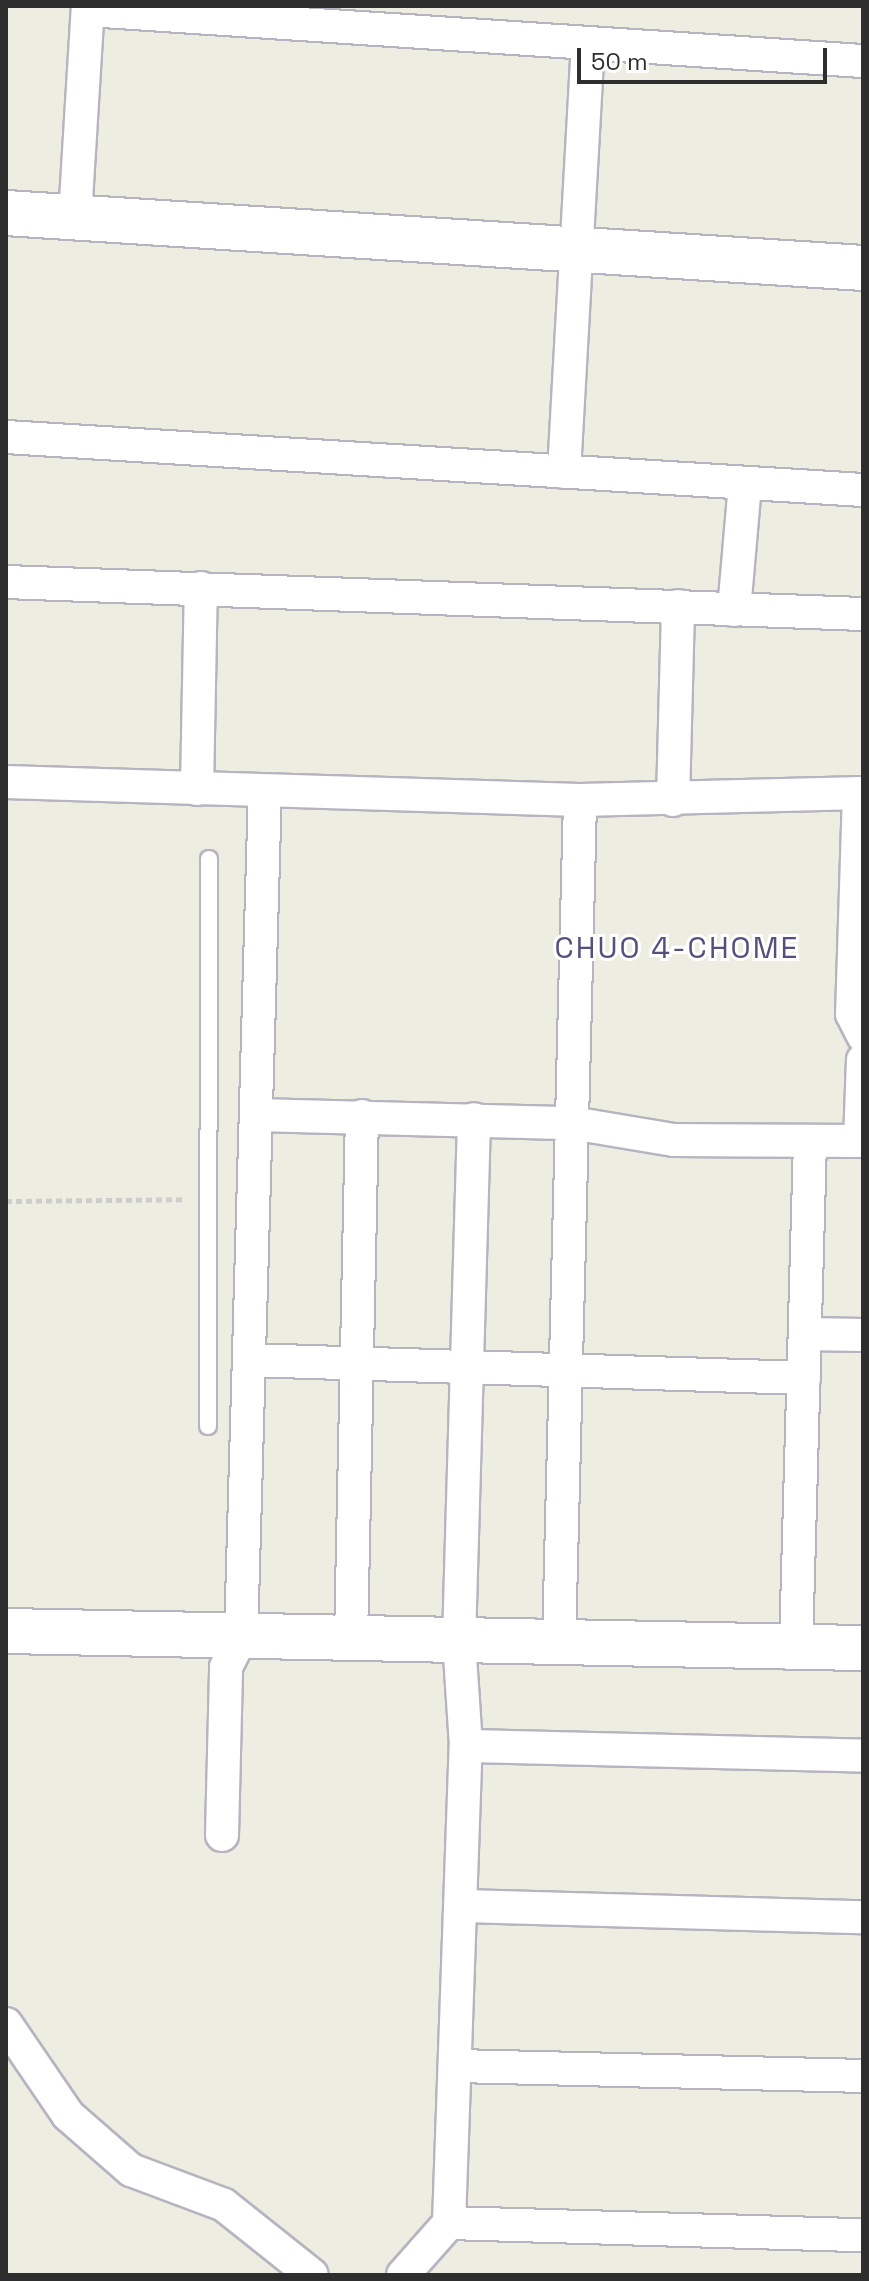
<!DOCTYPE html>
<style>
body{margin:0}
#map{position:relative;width:869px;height:2281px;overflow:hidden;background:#eeede1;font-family:"Space Grotesk",sans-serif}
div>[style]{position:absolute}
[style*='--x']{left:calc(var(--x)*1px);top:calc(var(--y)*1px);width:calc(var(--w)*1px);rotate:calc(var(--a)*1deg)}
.path>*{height:5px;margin-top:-2.5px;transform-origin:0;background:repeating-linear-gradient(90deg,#cdcdcd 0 6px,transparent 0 10px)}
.roads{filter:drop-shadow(2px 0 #b6b4c0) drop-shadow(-2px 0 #b6b4c0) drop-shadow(0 2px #b6b4c0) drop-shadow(0 -2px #b6b4c0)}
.lane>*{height:16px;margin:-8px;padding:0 8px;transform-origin:8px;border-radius:8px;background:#fff}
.street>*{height:32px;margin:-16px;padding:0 16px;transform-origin:16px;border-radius:16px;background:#fff}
.secondary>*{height:44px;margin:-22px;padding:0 22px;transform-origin:22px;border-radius:22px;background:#fff}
span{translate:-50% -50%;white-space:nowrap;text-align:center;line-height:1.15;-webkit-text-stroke:6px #fff;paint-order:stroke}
.neighbourhood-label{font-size:30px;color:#554f7d;letter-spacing:2px}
.frame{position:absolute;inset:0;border:8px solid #2e2e2e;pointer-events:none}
.scale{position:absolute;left:577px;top:48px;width:250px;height:36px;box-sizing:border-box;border:4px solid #2e2e2e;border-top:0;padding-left:10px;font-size:24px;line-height:28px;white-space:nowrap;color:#2e2e2e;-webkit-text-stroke:6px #fff;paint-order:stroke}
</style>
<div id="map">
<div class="path">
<i style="--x:6;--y:1201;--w:179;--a:-0.6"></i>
</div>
<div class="roads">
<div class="lane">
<i style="--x:208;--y:1426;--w:567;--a:-89.9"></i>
</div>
<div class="street">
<i style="--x:88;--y:10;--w:777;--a:3.77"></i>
<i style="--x:75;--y:217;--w:211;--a:-86.5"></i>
<i style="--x:6;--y:437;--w:859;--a:3.54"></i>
<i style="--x:564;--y:472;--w:429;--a:-86.8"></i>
<i style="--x:6;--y:582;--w:858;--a:2.14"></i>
<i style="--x:734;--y:610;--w:127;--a:-85"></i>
<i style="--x:6;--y:782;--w:574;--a:1.8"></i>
<i style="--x:580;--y:800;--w:283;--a:-1.4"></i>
<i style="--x:197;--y:789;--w:201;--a:-88.9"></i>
<i style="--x:859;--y:793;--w:221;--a:91.8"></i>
<i style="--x:852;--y:1014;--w:25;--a:63"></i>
<i style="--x:673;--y:800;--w:194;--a:-88.5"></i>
<i style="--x:256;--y:1115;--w:316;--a:1.5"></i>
<i style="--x:572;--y:1123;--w:103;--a:9.5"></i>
<i style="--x:674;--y:1140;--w:189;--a:0.3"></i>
<i style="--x:860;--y:1141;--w:81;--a:-87.9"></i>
<i style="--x:805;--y:1334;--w:58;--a:1"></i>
<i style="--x:249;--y:1360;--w:555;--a:1.86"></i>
<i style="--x:351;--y:1639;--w:523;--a:-88.8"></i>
<i style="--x:559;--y:1642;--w:842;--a:-88.57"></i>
<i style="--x:796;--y:1646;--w:504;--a:-88.41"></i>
<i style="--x:466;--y:1746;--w:397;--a:1.4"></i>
<i style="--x:222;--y:1835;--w:168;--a:-88.6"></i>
<i style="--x:226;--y:1667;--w:34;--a:-63"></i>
<i style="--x:241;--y:1637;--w:846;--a:-88.38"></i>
<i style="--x:462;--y:1906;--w:401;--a:1.6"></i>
<i style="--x:6;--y:2024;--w:110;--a:55.7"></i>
<i style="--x:68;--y:2115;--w:84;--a:41.1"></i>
<i style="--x:131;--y:2170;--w:99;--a:20.6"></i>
<i style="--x:224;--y:2205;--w:112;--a:38.5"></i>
<i style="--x:456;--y:2066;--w:407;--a:1.4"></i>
<i style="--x:449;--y:2223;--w:414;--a:1.7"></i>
<i style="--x:403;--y:2275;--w:69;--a:-48.5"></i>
<i style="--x:449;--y:2223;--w:477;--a:-88"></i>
<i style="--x:466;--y:1746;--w:105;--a:-93.8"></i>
<i style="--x:459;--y:1641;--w:522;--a:-88.35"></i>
</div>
<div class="secondary">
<i style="--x:6;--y:213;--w:859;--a:3.67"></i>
<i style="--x:6;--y:1631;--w:857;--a:1.14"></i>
</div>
</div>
<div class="neighbourhood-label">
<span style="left:677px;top:948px">CHUO 4-CHOME</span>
</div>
<div class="frame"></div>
<div class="scale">50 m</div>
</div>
